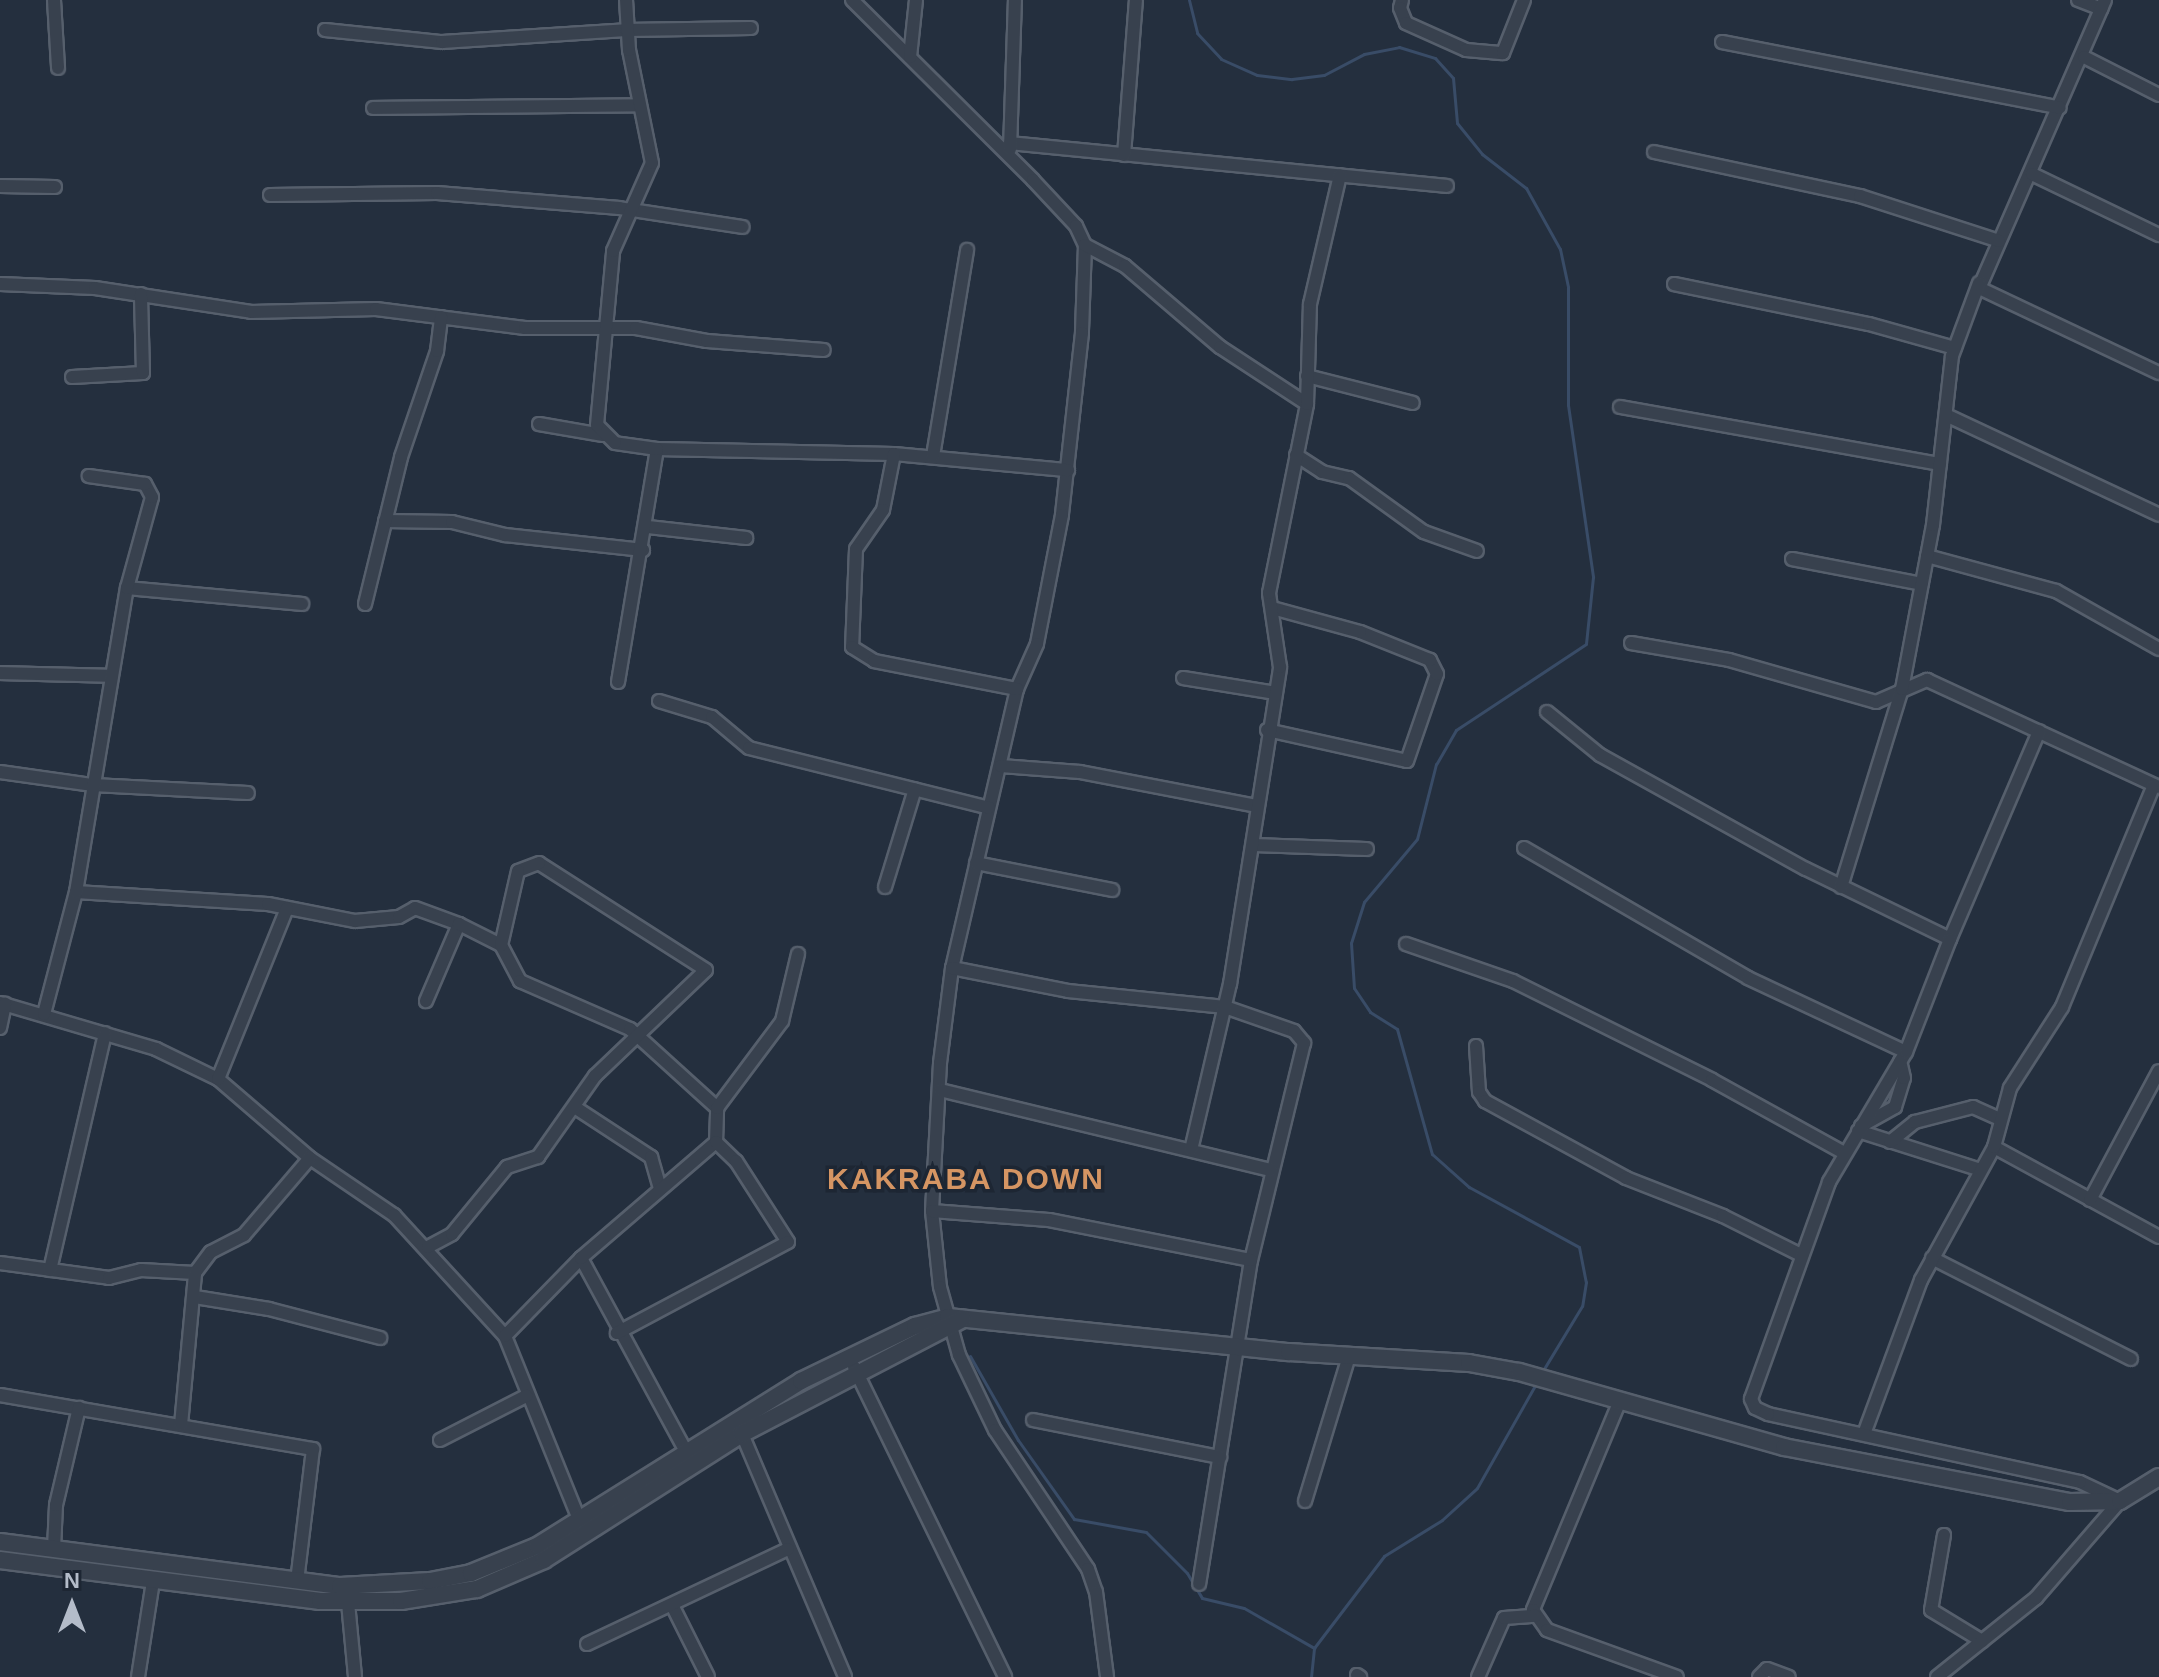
<!DOCTYPE html>
<style>
body{margin:0}
#map{position:relative;width:2159px;height:1677px;overflow:hidden;background:#242f3e;font-family:Arial,sans-serif}
div>[style]{position:absolute}
[style*='--x']{left:calc(var(--x)*1px);top:calc(var(--y)*1px);width:calc(var(--w)*1px);rotate:calc(var(--a)*1deg)}
.stream>*{height:3px;margin:-1.5px;padding:0 1.5px;transform-origin:1.5px;border-radius:1.5px;background:#394c67}
.roads{filter:drop-shadow(2px 0 #565f6c) drop-shadow(-2px 0 #565f6c) drop-shadow(0 2px #565f6c) drop-shadow(0 -2px #565f6c)}
.minor>*{height:12px;margin:-6px;padding:0 6px;transform-origin:6px;border-radius:6px;background:#38414e}
.tertiary>*{height:16px;margin:-8px;padding:0 8px;transform-origin:8px;border-radius:8px;background:#38414e}
span{translate:-50% -50%;white-space:nowrap;text-align:center;line-height:1.15;-webkit-text-stroke:7px #1d2633;paint-order:stroke}
.district-label{font-size:30px;color:#d59563;font-weight:700;letter-spacing:2px}
.north{position:absolute;left:32px;top:1565px;width:80px;height:80px;-webkit-text-stroke:6px #1d2633;paint-order:stroke;rotate:0deg;font-size:22px;font-weight:700;line-height:32px;text-align:center;color:#b4bcc9}
.north::after{content:'';display:block;margin:auto;width:28px;height:36px;background:#b4bcc9;clip-path:polygon(50% 0,100% 100%,50% 72%,0 100%)}
</style>
<div id="map">
<div class="stream">
<i style="--x:1189;--y:0;--w:34;--a:76"></i>
<i style="--x:1197;--y:33;--w:35;--a:47"></i>
<i style="--x:1221;--y:59;--w:39;--a:24"></i>
<i style="--x:1257;--y:75;--w:35;--a:7"></i>
<i style="--x:1292;--y:79;--w:32;--a:-7"></i>
<i style="--x:1324;--y:75;--w:45;--a:-27.7"></i>
<i style="--x:1364;--y:54;--w:36;--a:-11"></i>
<i style="--x:1399;--y:47;--w:38;--a:17"></i>
<i style="--x:1435;--y:58;--w:27;--a:48"></i>
<i style="--x:1453;--y:78;--w:45;--a:84.9"></i>
<i style="--x:1457;--y:123;--w:40;--a:51"></i>
<i style="--x:1482;--y:154;--w:56;--a:37.7"></i>
<i style="--x:1526;--y:188;--w:70;--a:60.9"></i>
<i style="--x:1560;--y:249;--w:39;--a:78"></i>
<i style="--x:1568;--y:287;--w:118;--a:90"></i>
<i style="--x:1568;--y:405;--w:174;--a:81.7"></i>
<i style="--x:1593;--y:577;--w:67;--a:96"></i>
<i style="--x:1586;--y:644;--w:156;--a:146.5"></i>
<i style="--x:1456;--y:730;--w:39;--a:120"></i>
<i style="--x:1436;--y:764;--w:77;--a:104.2"></i>
<i style="--x:1417;--y:839;--w:82;--a:130.1"></i>
<i style="--x:1364;--y:902;--w:43;--a:107.6"></i>
<i style="--x:1351;--y:943;--w:45;--a:86.2"></i>
<i style="--x:1354;--y:988;--w:29;--a:56"></i>
<i style="--x:1370;--y:1012;--w:32;--a:32"></i>
<i style="--x:1397;--y:1029;--w:130;--a:74.4"></i>
<i style="--x:1432;--y:1154;--w:50;--a:41.7"></i>
<i style="--x:1469;--y:1187;--w:125;--a:28.6"></i>
<i style="--x:1579;--y:1247;--w:36;--a:79"></i>
<i style="--x:1586;--y:1282;--w:24;--a:99"></i>
<i style="--x:1582;--y:1306;--w:77;--a:121.2"></i>
<i style="--x:970;--y:1356;--w:97;--a:60.3"></i>
<i style="--x:1018;--y:1440;--w:97;--a:54.7"></i>
<i style="--x:1074;--y:1519;--w:73;--a:10.2"></i>
<i style="--x:1146;--y:1532;--w:58;--a:45"></i>
<i style="--x:1187;--y:1573;--w:29;--a:59"></i>
<i style="--x:1202;--y:1598;--w:43;--a:13.4"></i>
<i style="--x:1244;--y:1608;--w:81;--a:29.7"></i>
<i style="--x:1311;--y:1677;--w:29;--a:-84"></i>
<i style="--x:1314;--y:1648;--w:116;--a:-52.7"></i>
<i style="--x:1384;--y:1556;--w:68;--a:-31.8"></i>
<i style="--x:1442;--y:1520;--w:47;--a:-42.4"></i>
<i style="--x:1477;--y:1488;--w:122;--a:-60.5"></i>
</div>
<div class="roads">
<div class="minor">
<i style="--x:54;--y:0;--w:68;--a:86.6"></i>
<i style="--x:852;--y:0;--w:255;--a:44.8"></i>
<i style="--x:1033;--y:180;--w:63;--a:46.9"></i>
<i style="--x:1076;--y:226;--w:21;--a:65"></i>
<i style="--x:1085;--y:245;--w:88;--a:92"></i>
<i style="--x:1082;--y:333;--w:183;--a:96.3"></i>
<i style="--x:1062;--y:515;--w:131;--a:101"></i>
<i style="--x:1037;--y:644;--w:49;--a:114"></i>
<i style="--x:1017;--y:689;--w:286;--a:103.1"></i>
<i style="--x:952;--y:968;--w:96;--a:97.2"></i>
<i style="--x:940;--y:1063;--w:148;--a:93.1"></i>
<i style="--x:932;--y:1211;--w:76;--a:84"></i>
<i style="--x:940;--y:1287;--w:71;--a:74.4"></i>
<i style="--x:959;--y:1355;--w:83;--a:64.4"></i>
<i style="--x:995;--y:1430;--w:167;--a:56.2"></i>
<i style="--x:1088;--y:1569;--w:24;--a:71"></i>
<i style="--x:1096;--y:1592;--w:86;--a:82.6"></i>
<i style="--x:1402;--y:0;--w:8;--a:104"></i>
<i style="--x:1400;--y:8;--w:16;--a:68"></i>
<i style="--x:1406;--y:23;--w:66;--a:24.2"></i>
<i style="--x:1466;--y:50;--w:37;--a:5"></i>
<i style="--x:1503;--y:53;--w:57;--a:-68.4"></i>
<i style="--x:2078;--y:0;--w:25;--a:21"></i>
<i style="--x:2105;--y:0;--w:314;--a:113.6"></i>
<i style="--x:1979;--y:288;--w:199;--a:25.3"></i>
<i style="--x:325;--y:30;--w:118;--a:5.9"></i>
<i style="--x:442;--y:42;--w:184;--a:-3.7"></i>
<i style="--x:626;--y:30;--w:125;--a:-0.9"></i>
<i style="--x:1722;--y:42;--w:344;--a:11"></i>
<i style="--x:910;--y:57;--w:57;--a:-84"></i>
<i style="--x:2084;--y:57;--w:84;--a:26.9"></i>
<i style="--x:373;--y:108;--w:266;--a:-0.6"></i>
<i style="--x:1010;--y:143;--w:439;--a:5.6"></i>
<i style="--x:1010;--y:149;--w:149;--a:-88.1"></i>
<i style="--x:1654;--y:152;--w:211;--a:12.1"></i>
<i style="--x:1860;--y:196;--w:146;--a:17.9"></i>
<i style="--x:1124;--y:155;--w:155;--a:-85.6"></i>
<i style="--x:2032;--y:174;--w:141;--a:25.7"></i>
<i style="--x:0;--y:186;--w:55;--a:1"></i>
<i style="--x:270;--y:195;--w:167;--a:-0.7"></i>
<i style="--x:437;--y:193;--w:183;--a:4.7"></i>
<i style="--x:619;--y:208;--w:125;--a:8.7"></i>
<i style="--x:1085;--y:245;--w:45;--a:27.7"></i>
<i style="--x:1125;--y:266;--w:125;--a:40.5"></i>
<i style="--x:1220;--y:347;--w:104;--a:33.2"></i>
<i style="--x:0;--y:284;--w:95;--a:2.4"></i>
<i style="--x:95;--y:288;--w:158;--a:8.7"></i>
<i style="--x:251;--y:312;--w:125;--a:-1.4"></i>
<i style="--x:376;--y:309;--w:150;--a:7.3"></i>
<i style="--x:525;--y:328;--w:111;--a:0"></i>
<i style="--x:636;--y:328;--w:72;--a:10.4"></i>
<i style="--x:707;--y:341;--w:117;--a:4.4"></i>
<i style="--x:1674;--y:284;--w:199;--a:11.6"></i>
<i style="--x:1869;--y:324;--w:89;--a:15.6"></i>
<i style="--x:1307;--y:376;--w:109;--a:14.3"></i>
<i style="--x:72;--y:377;--w:71;--a:-3.2"></i>
<i style="--x:143;--y:373;--w:79;--a:-91.5"></i>
<i style="--x:1620;--y:407;--w:325;--a:10.1"></i>
<i style="--x:1946;--y:415;--w:235;--a:25.1"></i>
<i style="--x:539;--y:424;--w:65;--a:9.8"></i>
<i style="--x:657;--y:449;--w:237;--a:1.2"></i>
<i style="--x:894;--y:454;--w:175;--a:5.3"></i>
<i style="--x:894;--y:454;--w:57;--a:101.1"></i>
<i style="--x:883;--y:510;--w:47;--a:124.7"></i>
<i style="--x:856;--y:549;--w:98;--a:92.3"></i>
<i style="--x:852;--y:647;--w:26;--a:32"></i>
<i style="--x:874;--y:661;--w:146;--a:11.1"></i>
<i style="--x:1296;--y:455;--w:31;--a:33"></i>
<i style="--x:1322;--y:472;--w:28;--a:13"></i>
<i style="--x:1349;--y:478;--w:92;--a:35.8"></i>
<i style="--x:1424;--y:532;--w:56;--a:19.7"></i>
<i style="--x:933;--y:456;--w:209;--a:-80.6"></i>
<i style="--x:385;--y:521;--w:67;--a:0.9"></i>
<i style="--x:452;--y:522;--w:55;--a:13.8"></i>
<i style="--x:505;--y:535;--w:139;--a:6.2"></i>
<i style="--x:648;--y:527;--w:99;--a:6.4"></i>
<i style="--x:1927;--y:556;--w:134;--a:15.2"></i>
<i style="--x:2056;--y:591;--w:118;--a:29.4"></i>
<i style="--x:1792;--y:559;--w:132;--a:10.9"></i>
<i style="--x:127;--y:588;--w:176;--a:5.2"></i>
<i style="--x:365;--y:604;--w:151;--a:-76.2"></i>
<i style="--x:401;--y:457;--w:112;--a:-71.2"></i>
<i style="--x:437;--y:351;--w:34;--a:-83"></i>
<i style="--x:1631;--y:643;--w:99;--a:9.8"></i>
<i style="--x:1729;--y:660;--w:153;--a:15.9"></i>
<i style="--x:1876;--y:702;--w:56;--a:-23.3"></i>
<i style="--x:1927;--y:680;--w:255;--a:24.8"></i>
<i style="--x:0;--y:673;--w:112;--a:1.5"></i>
<i style="--x:1183;--y:678;--w:94;--a:9.2"></i>
<i style="--x:618;--y:682;--w:236;--a:-80.5"></i>
<i style="--x:657;--y:449;--w:42;--a:-171.9"></i>
<i style="--x:615;--y:443;--w:25;--a:-135"></i>
<i style="--x:597;--y:425;--w:175;--a:-84.7"></i>
<i style="--x:613;--y:251;--w:96;--a:-66.1"></i>
<i style="--x:652;--y:163;--w:115;--a:-101.5"></i>
<i style="--x:629;--y:50;--w:50;--a:-93.4"></i>
<i style="--x:659;--y:701;--w:55;--a:16.8"></i>
<i style="--x:712;--y:717;--w:48;--a:40"></i>
<i style="--x:749;--y:748;--w:247;--a:14"></i>
<i style="--x:1547;--y:712;--w:68;--a:39.1"></i>
<i style="--x:1600;--y:755;--w:235;--a:29"></i>
<i style="--x:1806;--y:869;--w:160;--a:25.9"></i>
<i style="--x:1950;--y:939;--w:226;--a:-66.8"></i>
<i style="--x:1267;--y:730;--w:143;--a:12.5"></i>
<i style="--x:1407;--y:761;--w:92;--a:-71"></i>
<i style="--x:1437;--y:674;--w:16;--a:-117"></i>
<i style="--x:1430;--y:660;--w:75;--a:-158.2"></i>
<i style="--x:1360;--y:632;--w:91;--a:-164.7"></i>
<i style="--x:1001;--y:766;--w:79;--a:4.3"></i>
<i style="--x:1080;--y:772;--w:180;--a:10.9"></i>
<i style="--x:0;--y:772;--w:94;--a:8"></i>
<i style="--x:93;--y:785;--w:155;--a:3"></i>
<i style="--x:1253;--y:845;--w:114;--a:2"></i>
<i style="--x:1524;--y:848;--w:259;--a:30.1"></i>
<i style="--x:1748;--y:978;--w:174;--a:25.1"></i>
<i style="--x:976;--y:863;--w:139;--a:11.2"></i>
<i style="--x:885;--y:887;--w:102;--a:-73"></i>
<i style="--x:1841;--y:887;--w:207;--a:-72.9"></i>
<i style="--x:1902;--y:689;--w:167;--a:-79.3"></i>
<i style="--x:1933;--y:525;--w:170;--a:-83.6"></i>
<i style="--x:1952;--y:356;--w:78;--a:-69.7"></i>
<i style="--x:76;--y:892;--w:192;--a:3.6"></i>
<i style="--x:268;--y:904;--w:89;--a:11.1"></i>
<i style="--x:355;--y:921;--w:44;--a:-5.2"></i>
<i style="--x:399;--y:917;--w:18;--a:-29"></i>
<i style="--x:415;--y:908;--w:47;--a:20"></i>
<i style="--x:459;--y:924;--w:84;--a:113.2"></i>
<i style="--x:459;--y:924;--w:47;--a:26.6"></i>
<i style="--x:501;--y:945;--w:41;--a:62.2"></i>
<i style="--x:520;--y:981;--w:120;--a:23.6"></i>
<i style="--x:630;--y:1029;--w:118;--a:42.2"></i>
<i style="--x:1406;--y:944;--w:113;--a:19.1"></i>
<i style="--x:1513;--y:981;--w:222;--a:26.4"></i>
<i style="--x:1712;--y:1080;--w:151;--a:28.9"></i>
<i style="--x:952;--y:968;--w:118;--a:11.2"></i>
<i style="--x:1068;--y:991;--w:158;--a:5.8"></i>
<i style="--x:1225;--y:1007;--w:73;--a:19.2"></i>
<i style="--x:1294;--y:1031;--w:16;--a:50"></i>
<i style="--x:1304;--y:1043;--w:223;--a:103.7"></i>
<i style="--x:1251;--y:1260;--w:328;--a:99.1"></i>
<i style="--x:0;--y:1003;--w:163;--a:16.4"></i>
<i style="--x:156;--y:1049;--w:69;--a:25.8"></i>
<i style="--x:218;--y:1079;--w:121;--a:40.7"></i>
<i style="--x:310;--y:1158;--w:102;--a:34.2"></i>
<i style="--x:394;--y:1215;--w:164;--a:47.5"></i>
<i style="--x:505;--y:1336;--w:197;--a:68"></i>
<i style="--x:44;--y:1014;--w:126;--a:-75.3"></i>
<i style="--x:76;--y:892;--w:308;--a:-80.5"></i>
<i style="--x:127;--y:588;--w:94;--a:-74.6"></i>
<i style="--x:152;--y:497;--w:15;--a:-118"></i>
<i style="--x:145;--y:484;--w:57;--a:-171.9"></i>
<i style="--x:0;--y:1028;--w:25;--a:-78"></i>
<i style="--x:1476;--y:1046;--w:46;--a:86.3"></i>
<i style="--x:1479;--y:1092;--w:11;--a:56"></i>
<i style="--x:1485;--y:1101;--w:161;--a:28.6"></i>
<i style="--x:1626;--y:1178;--w:104;--a:21.4"></i>
<i style="--x:1723;--y:1216;--w:87;--a:26.6"></i>
<i style="--x:218;--y:1079;--w:184;--a:-68"></i>
<i style="--x:940;--y:1090;--w:341;--a:13.6"></i>
<i style="--x:576;--y:1108;--w:90;--a:33.2"></i>
<i style="--x:651;--y:1157;--w:33;--a:74"></i>
<i style="--x:1861;--y:1126;--w:39;--a:-29"></i>
<i style="--x:1895;--y:1107;--w:30;--a:-73"></i>
<i style="--x:1904;--y:1078;--w:17;--a:-103"></i>
<i style="--x:1858;--y:1131;--w:126;--a:17.6"></i>
<i style="--x:716;--y:1142;--w:34;--a:-88"></i>
<i style="--x:717;--y:1108;--w:109;--a:-53.2"></i>
<i style="--x:782;--y:1021;--w:69;--a:-76.6"></i>
<i style="--x:1890;--y:1142;--w:32;--a:-39"></i>
<i style="--x:1915;--y:1122;--w:60;--a:-14.5"></i>
<i style="--x:1973;--y:1107;--w:30;--a:24"></i>
<i style="--x:1994;--y:1147;--w:188;--a:28.6"></i>
<i style="--x:1191;--y:1150;--w:171;--a:-76.8"></i>
<i style="--x:1230;--y:984;--w:321;--a:-81"></i>
<i style="--x:1280;--y:667;--w:75;--a:-98.5"></i>
<i style="--x:1269;--y:593;--w:193;--a:-78.6"></i>
<i style="--x:1307;--y:404;--w:100;--a:-88.3"></i>
<i style="--x:1310;--y:304;--w:132;--a:-76.9"></i>
<i style="--x:2090;--y:1200;--w:146;--a:-61.9"></i>
<i style="--x:932;--y:1211;--w:117;--a:4.4"></i>
<i style="--x:1049;--y:1220;--w:206;--a:11.2"></i>
<i style="--x:428;--y:1247;--w:27;--a:-28"></i>
<i style="--x:452;--y:1234;--w:87;--a:-50.6"></i>
<i style="--x:507;--y:1167;--w:33;--a:-18"></i>
<i style="--x:538;--y:1157;--w:99;--a:-54.9"></i>
<i style="--x:595;--y:1076;--w:153;--a:-43.7"></i>
<i style="--x:706;--y:970;--w:198;--a:-147.4"></i>
<i style="--x:539;--y:863;--w:22;--a:159"></i>
<i style="--x:518;--y:871;--w:76;--a:102.9"></i>
<i style="--x:581;--y:1258;--w:220;--a:61.5"></i>
<i style="--x:1932;--y:1258;--w:223;--a:26.9"></i>
<i style="--x:0;--y:1263;--w:110;--a:7.8"></i>
<i style="--x:109;--y:1278;--w:33;--a:-14"></i>
<i style="--x:141;--y:1270;--w:54;--a:3.2"></i>
<i style="--x:195;--y:1273;--w:26;--a:-53"></i>
<i style="--x:211;--y:1252;--w:37;--a:-27"></i>
<i style="--x:244;--y:1235;--w:101;--a:-49.4"></i>
<i style="--x:50;--y:1270;--w:243;--a:-76.9"></i>
<i style="--x:195;--y:1297;--w:75;--a:9.2"></i>
<i style="--x:269;--y:1309;--w:115;--a:14.6"></i>
<i style="--x:505;--y:1336;--w:109;--a:-45.7"></i>
<i style="--x:581;--y:1258;--w:178;--a:-40.7"></i>
<i style="--x:716;--y:1142;--w:28;--a:44"></i>
<i style="--x:736;--y:1161;--w:96;--a:57.3"></i>
<i style="--x:788;--y:1242;--w:194;--a:152"></i>
<i style="--x:854;--y:1367;--w:345;--a:64"></i>
<i style="--x:0;--y:1395;--w:318;--a:9.8"></i>
<i style="--x:313;--y:1449;--w:133;--a:96.9"></i>
<i style="--x:1619;--y:1403;--w:224;--a:112.6"></i>
<i style="--x:1533;--y:1610;--w:24;--a:55"></i>
<i style="--x:1547;--y:1630;--w:138;--a:19.9"></i>
<i style="--x:1033;--y:1420;--w:191;--a:11.2"></i>
<i style="--x:181;--y:1425;--w:153;--a:-84.7"></i>
<i style="--x:742;--y:1434;--w:264;--a:67"></i>
<i style="--x:1864;--y:1434;--w:164;--a:-69.7"></i>
<i style="--x:1921;--y:1280;--w:152;--a:-61.2"></i>
<i style="--x:1994;--y:1147;--w:61;--a:-74.8"></i>
<i style="--x:2010;--y:1088;--w:96;--a:-57.3"></i>
<i style="--x:2062;--y:1007;--w:240;--a:-67.5"></i>
<i style="--x:440;--y:1440;--w:97;--a:-27.1"></i>
<i style="--x:1305;--y:1501;--w:152;--a:-73.1"></i>
<i style="--x:1944;--y:1535;--w:76;--a:99.8"></i>
<i style="--x:1931;--y:1610;--w:60;--a:31.3"></i>
<i style="--x:54;--y:1549;--w:44;--a:-87.4"></i>
<i style="--x:56;--y:1505;--w:100;--a:-76.7"></i>
<i style="--x:347;--y:1592;--w:85;--a:84.6"></i>
<i style="--x:673;--y:1607;--w:78;--a:63.4"></i>
<i style="--x:587;--y:1644;--w:222;--a:-25.3"></i>
<i style="--x:1357;--y:1675;--w:4;--a:34"></i>
<i style="--x:138;--y:1677;--w:97;--a:-81.1"></i>
<i style="--x:1478;--y:1677;--w:64;--a:-66.2"></i>
<i style="--x:1504;--y:1618;--w:31;--a:-4"></i>
<i style="--x:1759;--y:1677;--w:11;--a:-45"></i>
<i style="--x:1767;--y:1669;--w:23;--a:20"></i>
<i style="--x:1937;--y:1677;--w:127;--a:-38.6"></i>
<i style="--x:2036;--y:1598;--w:128;--a:-49.1"></i>
<i style="--x:2120;--y:1501;--w:44;--a:-154.6"></i>
<i style="--x:2080;--y:1482;--w:319;--a:-167.7"></i>
<i style="--x:1768;--y:1414;--w:14;--a:-155"></i>
<i style="--x:1755;--y:1408;--w:10;--a:-114"></i>
<i style="--x:1751;--y:1399;--w:231;--a:-70.2"></i>
<i style="--x:1829;--y:1182;--w:151;--a:-59.4"></i>
<i style="--x:1906;--y:1052;--w:121;--a:-68.7"></i>
</div>
<div class="tertiary">
<i style="--x:0;--y:1542;--w:343;--a:7.4"></i>
<i style="--x:340;--y:1586;--w:90;--a:-3.2"></i>
<i style="--x:430;--y:1581;--w:42;--a:-11"></i>
<i style="--x:471;--y:1573;--w:71;--a:-22.2"></i>
<i style="--x:537;--y:1546;--w:311;--a:-32"></i>
<i style="--x:801;--y:1381;--w:127;--a:-25.8"></i>
<i style="--x:915;--y:1326;--w:34;--a:-15"></i>
<i style="--x:948;--y:1317;--w:343;--a:5.9"></i>
<i style="--x:1289;--y:1352;--w:180;--a:3.5"></i>
<i style="--x:1469;--y:1363;--w:51;--a:10.2"></i>
<i style="--x:1519;--y:1372;--w:275;--a:15.8"></i>
<i style="--x:1784;--y:1447;--w:291;--a:10.9"></i>
<i style="--x:2070;--y:1502;--w:50;--a:-1.1"></i>
<i style="--x:2120;--y:1501;--w:46;--a:-31.6"></i>
<i style="--x:0;--y:1560;--w:323;--a:7.3"></i>
<i style="--x:320;--y:1601;--w:81;--a:0"></i>
<i style="--x:401;--y:1601;--w:77;--a:-9"></i>
<i style="--x:477;--y:1589;--w:73;--a:-23.4"></i>
<i style="--x:544;--y:1560;--w:235;--a:-32.5"></i>
<i style="--x:742;--y:1434;--w:249;--a:-27.5"></i>
</div>
</div>
<div class="district-label">
<span style="left:966px;top:1179px">KAKRABA DOWN</span>
</div>
<div class="north">N</div>
</div>
